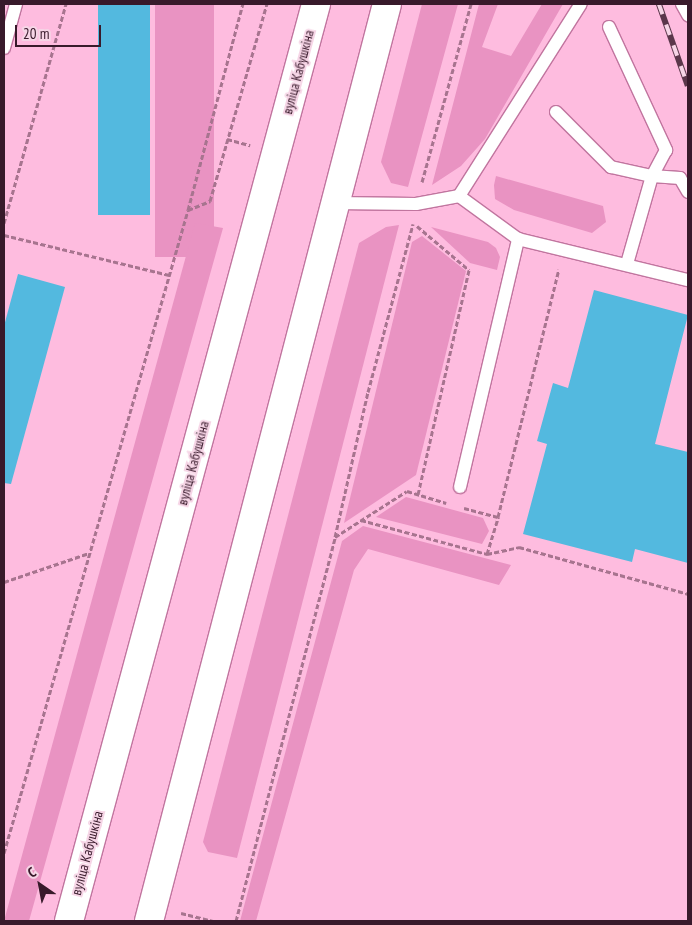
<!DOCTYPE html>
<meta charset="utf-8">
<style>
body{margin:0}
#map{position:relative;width:692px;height:925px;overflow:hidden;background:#febcdf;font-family:"PT Sans Narrow",sans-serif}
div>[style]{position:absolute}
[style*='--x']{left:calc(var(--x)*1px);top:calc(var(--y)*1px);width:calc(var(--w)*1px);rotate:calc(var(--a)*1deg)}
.green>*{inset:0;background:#e993c2;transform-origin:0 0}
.building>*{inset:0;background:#53b9df;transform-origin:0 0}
.path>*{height:3px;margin-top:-1.5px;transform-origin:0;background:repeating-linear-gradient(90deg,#a7748f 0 5px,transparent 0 7.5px)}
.roads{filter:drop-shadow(1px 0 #c1759f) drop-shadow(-1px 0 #c1759f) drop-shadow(0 1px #c1759f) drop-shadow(0 -1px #c1759f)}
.service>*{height:12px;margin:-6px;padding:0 6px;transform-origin:6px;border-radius:6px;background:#fff}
.primary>*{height:28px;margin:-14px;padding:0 14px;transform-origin:14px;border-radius:14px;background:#fff}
.rail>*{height:5.5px;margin-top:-2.75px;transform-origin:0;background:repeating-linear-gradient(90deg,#f6d5e6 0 11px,#5b374b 0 22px);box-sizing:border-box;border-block:1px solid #5b374b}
span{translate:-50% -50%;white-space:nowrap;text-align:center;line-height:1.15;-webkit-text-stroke:4px #f6d5e6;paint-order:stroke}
.street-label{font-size:14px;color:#381a2b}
.frame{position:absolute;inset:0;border:5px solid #381a2b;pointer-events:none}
.north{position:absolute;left:15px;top:860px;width:50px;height:50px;-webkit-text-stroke:4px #f6d5e6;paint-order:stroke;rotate:327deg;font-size:14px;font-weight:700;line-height:20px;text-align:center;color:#381a2b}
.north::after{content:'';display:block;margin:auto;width:18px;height:22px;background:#381a2b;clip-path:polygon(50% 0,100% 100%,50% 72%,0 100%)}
.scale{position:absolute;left:15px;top:25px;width:86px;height:22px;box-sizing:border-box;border:2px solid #381a2b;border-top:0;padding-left:6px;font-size:15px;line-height:18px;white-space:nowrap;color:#381a2b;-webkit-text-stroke:4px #f6d5e6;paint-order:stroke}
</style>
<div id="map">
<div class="green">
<i style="left:155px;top:4px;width:59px;height:253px"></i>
<i style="clip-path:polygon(422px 4px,458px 4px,408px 187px,391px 183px,381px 162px)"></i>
<i style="clip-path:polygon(479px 4px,498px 4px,482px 47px,511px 56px,542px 4px,563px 4px,485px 139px,461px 166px,432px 185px)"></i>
<i style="clip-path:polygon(496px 176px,603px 206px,606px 222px,592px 233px,514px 210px,495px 199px,494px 185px)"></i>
<i style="clip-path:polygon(195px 223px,223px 228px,29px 921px,4px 921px)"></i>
<i style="clip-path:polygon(399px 225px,237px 858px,208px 852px,203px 842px,359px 243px,386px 227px)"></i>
<i style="clip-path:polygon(431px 227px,488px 242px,496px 248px,500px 257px,497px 270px,470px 263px)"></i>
<i style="clip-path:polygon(422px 236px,466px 271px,416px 475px,344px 523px,412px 242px)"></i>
<i style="clip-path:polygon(406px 497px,483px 518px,489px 531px,482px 544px,376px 517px)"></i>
<i style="clip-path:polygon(363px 526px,511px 565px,499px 585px,368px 549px,354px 570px,256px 921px,240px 921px,342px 541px)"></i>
</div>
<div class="building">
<i style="left:98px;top:4px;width:52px;height:211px"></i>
<i style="clip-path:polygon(18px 274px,65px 287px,11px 484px,4px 483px,4px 326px)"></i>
<i style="clip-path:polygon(594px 290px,688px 315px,655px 444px,688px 452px,688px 563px,635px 549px,632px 562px,523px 534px,547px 444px,537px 441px,553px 383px,568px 388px)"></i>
</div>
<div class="path">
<i style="--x:227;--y:139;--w:24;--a:15"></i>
<i style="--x:422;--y:182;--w:185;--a:-74.6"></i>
<i style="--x:188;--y:210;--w:24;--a:-22"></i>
<i style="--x:210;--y:201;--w:205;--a:-73.9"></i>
<i style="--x:4;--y:223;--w:228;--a:-74.2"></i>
<i style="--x:417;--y:226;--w:68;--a:40.2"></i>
<i style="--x:469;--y:270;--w:231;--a:102.8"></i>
<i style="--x:4;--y:235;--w:170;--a:13.6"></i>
<i style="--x:464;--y:508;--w:35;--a:15"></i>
<i style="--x:361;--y:520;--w:131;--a:15.1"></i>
<i style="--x:487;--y:554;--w:33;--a:-12"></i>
<i style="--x:519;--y:547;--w:175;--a:15.5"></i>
<i style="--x:335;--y:537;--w:85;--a:-32.6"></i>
<i style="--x:407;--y:491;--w:41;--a:17.1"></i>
<i style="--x:487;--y:554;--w:39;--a:-73"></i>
<i style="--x:498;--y:517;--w:255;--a:-76.2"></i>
<i style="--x:4;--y:582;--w:90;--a:-18.8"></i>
<i style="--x:4;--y:853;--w:669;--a:-74.03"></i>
<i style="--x:188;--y:210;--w:213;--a:-75.1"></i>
<i style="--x:181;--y:913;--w:34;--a:14"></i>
<i style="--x:236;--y:921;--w:397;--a:-75.5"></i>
<i style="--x:335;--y:537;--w:149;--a:-77.2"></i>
<i style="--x:368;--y:392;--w:174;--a:-75"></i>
</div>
<div class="roads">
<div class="service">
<i style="--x:682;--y:4;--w:13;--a:61"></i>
<i style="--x:609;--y:27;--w:136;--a:65.1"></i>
<i style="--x:666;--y:150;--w:30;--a:118"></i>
<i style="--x:652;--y:176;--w:28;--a:4"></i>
<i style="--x:680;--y:178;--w:16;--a:60"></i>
<i style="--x:4;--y:48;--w:46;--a:-74.7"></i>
<i style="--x:556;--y:112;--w:78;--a:45"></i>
<i style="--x:611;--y:167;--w:42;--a:12.4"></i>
<i style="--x:652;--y:176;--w:91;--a:105.9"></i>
<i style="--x:459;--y:196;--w:227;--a:-57.6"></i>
<i style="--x:335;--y:203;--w:81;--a:0.7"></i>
<i style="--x:416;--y:204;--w:44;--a:-10.5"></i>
<i style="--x:459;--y:196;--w:73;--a:36.1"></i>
<i style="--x:518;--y:239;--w:175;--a:13.6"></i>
<i style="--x:460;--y:487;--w:255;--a:-76.8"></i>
</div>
<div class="primary">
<i style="--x:69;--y:921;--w:950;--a:-74.92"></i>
<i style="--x:149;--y:921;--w:947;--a:-75.45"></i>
</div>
</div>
<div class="rail">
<i style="--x:659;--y:4;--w:87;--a:70.5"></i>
</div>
<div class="street-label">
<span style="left:298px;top:72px;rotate:-75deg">вуліца Кабушкіна</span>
<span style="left:193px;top:463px;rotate:-75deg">вуліца Кабушкіна</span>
<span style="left:87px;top:853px;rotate:-75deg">вуліца Кабушкіна</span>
</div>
<div class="frame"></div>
<div class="north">С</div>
<div class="scale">20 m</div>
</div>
